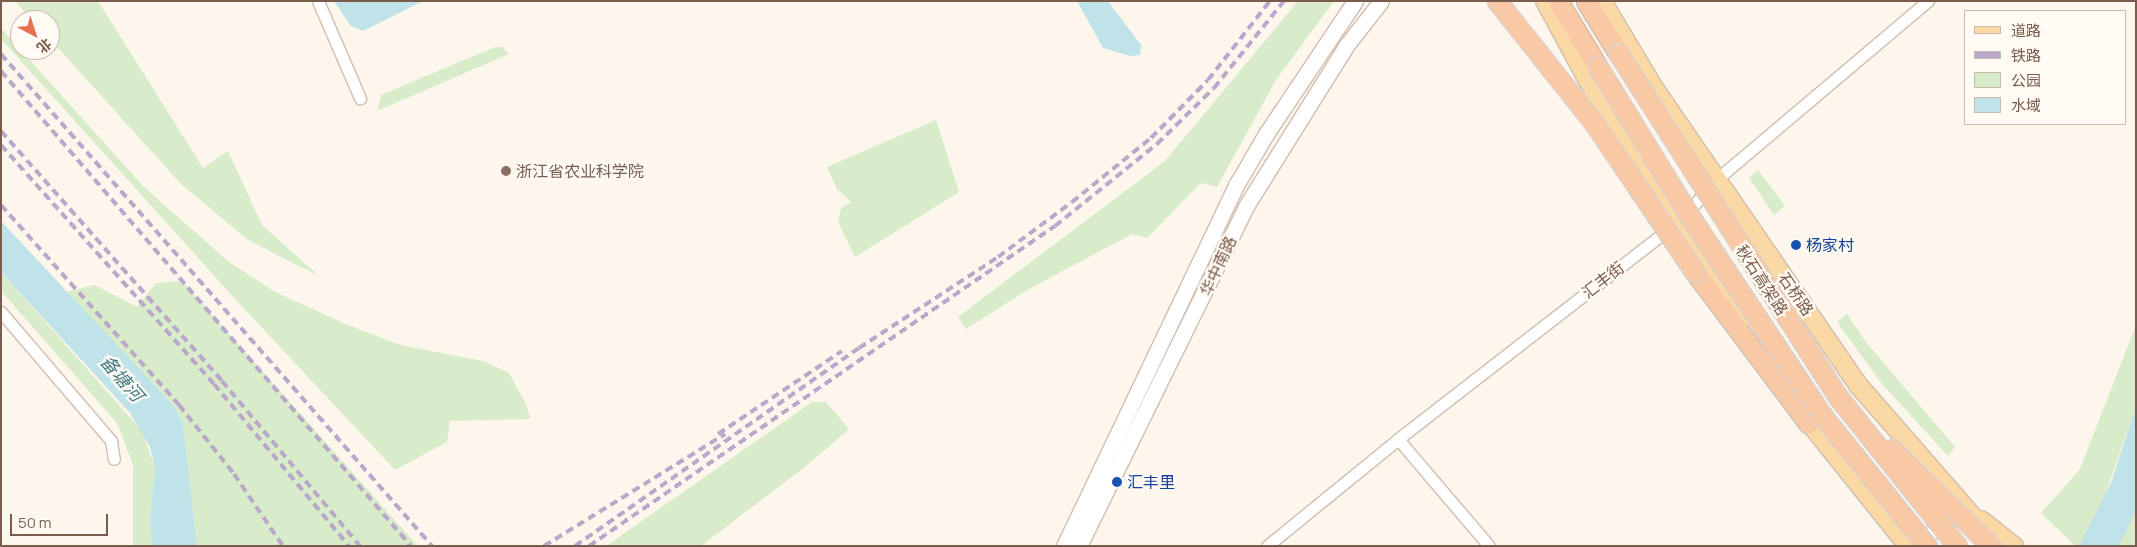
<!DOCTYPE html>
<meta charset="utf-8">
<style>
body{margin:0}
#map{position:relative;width:2137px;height:547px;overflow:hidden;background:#fdf6ec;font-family:Manrope,"Noto Sans SC",sans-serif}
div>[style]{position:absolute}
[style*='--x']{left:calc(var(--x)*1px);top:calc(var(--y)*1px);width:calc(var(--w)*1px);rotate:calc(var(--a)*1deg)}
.green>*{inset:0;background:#d8ecc9}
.water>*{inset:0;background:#bfe3e8}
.roads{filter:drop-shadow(1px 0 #d1beb0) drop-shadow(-1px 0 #d1beb0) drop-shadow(0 1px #d1beb0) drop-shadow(0 -1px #d1beb0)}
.minor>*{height:11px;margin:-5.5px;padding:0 5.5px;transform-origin:5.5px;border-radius:5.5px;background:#fff}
.tertiary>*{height:14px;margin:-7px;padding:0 7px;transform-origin:7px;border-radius:7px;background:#fff}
.secondary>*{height:15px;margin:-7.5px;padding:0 7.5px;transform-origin:7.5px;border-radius:7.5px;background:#fff}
.primary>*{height:18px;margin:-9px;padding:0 9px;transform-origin:9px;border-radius:9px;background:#fbd9a5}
.trunk>*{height:19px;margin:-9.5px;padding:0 9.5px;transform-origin:9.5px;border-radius:9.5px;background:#f9c8a4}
.rail>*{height:4px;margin-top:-2px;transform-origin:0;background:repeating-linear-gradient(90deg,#b9a8c9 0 8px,transparent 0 13px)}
.bridges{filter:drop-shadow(1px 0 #dad1cd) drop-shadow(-1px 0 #dad1cd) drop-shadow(0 1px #dad1cd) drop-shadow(0 -1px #dad1cd)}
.trunk-bridge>*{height:19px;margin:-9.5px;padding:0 9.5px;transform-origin:9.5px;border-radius:9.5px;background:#f9c8a4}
.dots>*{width:14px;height:14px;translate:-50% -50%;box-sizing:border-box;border:2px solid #fffaf3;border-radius:50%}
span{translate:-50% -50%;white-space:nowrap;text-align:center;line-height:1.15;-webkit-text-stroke:4.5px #fffaf3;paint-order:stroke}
.education-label{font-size:16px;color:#785e54}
.left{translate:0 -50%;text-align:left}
.transit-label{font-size:16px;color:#164399}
.street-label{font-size:16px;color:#7a5c4d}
.water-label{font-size:18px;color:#437c86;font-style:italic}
.frame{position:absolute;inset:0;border:2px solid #7a5c4d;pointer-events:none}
.legend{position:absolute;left:1964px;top:10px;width:162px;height:115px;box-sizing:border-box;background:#fffaf3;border:1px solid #cabbb1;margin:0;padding:6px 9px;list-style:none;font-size:15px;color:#7a5c4d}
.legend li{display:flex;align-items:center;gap:10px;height:25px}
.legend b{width:25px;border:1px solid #cabbb1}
.north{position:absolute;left:10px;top:10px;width:50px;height:50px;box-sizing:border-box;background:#fffaf3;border:1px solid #cabbb1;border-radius:50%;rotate:140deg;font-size:14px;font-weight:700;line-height:20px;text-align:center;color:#7a5c4d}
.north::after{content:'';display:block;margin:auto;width:18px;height:22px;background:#e76f51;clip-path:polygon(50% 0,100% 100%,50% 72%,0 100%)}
.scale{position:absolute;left:10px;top:514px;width:98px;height:22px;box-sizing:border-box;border:2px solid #7a5c4d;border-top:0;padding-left:6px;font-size:15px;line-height:18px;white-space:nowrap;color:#7a5c4d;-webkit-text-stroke:4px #fffaf3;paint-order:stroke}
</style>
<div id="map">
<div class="green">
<i style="clip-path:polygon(15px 1px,98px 1px,203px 168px,228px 151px,262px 225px,319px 276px,248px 240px,180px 183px,50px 39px,50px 20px,32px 20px)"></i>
<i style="clip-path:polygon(1298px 1px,1334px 1px,1276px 80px,1217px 187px,1201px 183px,1147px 238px,1132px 234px,1029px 289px,966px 329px,958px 317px,1165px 161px)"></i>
<i style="clip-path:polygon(1px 28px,144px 187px,229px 262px,275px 292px,348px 325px,400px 345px,483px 361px,509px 373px,526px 404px,530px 419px,450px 421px,447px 442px,395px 470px,236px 300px,1px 39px)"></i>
<i style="clip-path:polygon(495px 47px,502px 47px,509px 54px,377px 111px,381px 95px)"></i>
<i style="clip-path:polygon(936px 120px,959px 192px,855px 257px,838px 222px,841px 208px,851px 202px,837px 189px,827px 167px)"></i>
<i style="clip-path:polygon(1758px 170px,1785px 206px,1774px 215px,1749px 178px)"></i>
<i style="clip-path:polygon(1px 272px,142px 431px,155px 468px,150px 518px,152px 546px,133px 546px,133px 465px,117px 423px,1px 291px)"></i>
<i style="clip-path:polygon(182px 281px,418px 546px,197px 546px,183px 423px,174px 406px,65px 292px,95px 285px,137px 307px,156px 283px)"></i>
<i style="clip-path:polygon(1847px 314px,1866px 342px,1955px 447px,1948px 456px,1882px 384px,1837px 322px)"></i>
<i style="clip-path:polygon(2136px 325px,2136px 406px,2100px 510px,2079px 546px,2075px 546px,2041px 513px,2080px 469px)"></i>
<i style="clip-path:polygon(812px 402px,826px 402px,849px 429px,806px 466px,701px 546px,606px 546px)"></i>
<i style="clip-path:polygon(2136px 510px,2136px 546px,2119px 546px,2126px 528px)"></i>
</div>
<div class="water">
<i style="clip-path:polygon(334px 1px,423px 1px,363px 31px,351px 26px)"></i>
<i style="clip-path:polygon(1077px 1px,1108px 1px,1141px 45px,1140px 55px,1130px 56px,1103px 48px)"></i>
<i style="clip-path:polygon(1px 221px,174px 406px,183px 423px,197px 546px,152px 546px,150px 518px,155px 468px,150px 447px,130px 413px,1px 272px)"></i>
<i style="clip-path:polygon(2136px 406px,2136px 510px,2119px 546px,2079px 546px,2111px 483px)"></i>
</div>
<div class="roads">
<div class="minor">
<i style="--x:318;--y:1;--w:106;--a:66.6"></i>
<i style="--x:1684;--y:216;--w:50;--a:-48.3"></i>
<i style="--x:1717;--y:179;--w:276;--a:-40.2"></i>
<i style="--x:1;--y:312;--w:170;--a:49.5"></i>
<i style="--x:111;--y:441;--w:18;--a:81"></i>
<i style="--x:1398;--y:439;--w:140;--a:49.6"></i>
<i style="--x:1267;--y:546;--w:169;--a:-39.2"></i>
<i style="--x:1398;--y:439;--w:344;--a:-37.8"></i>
</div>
<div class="tertiary">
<i style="--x:1914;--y:543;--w:61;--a:-30.3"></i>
</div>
<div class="secondary">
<i style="--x:1064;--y:546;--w:403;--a:-64.5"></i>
<i style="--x:1238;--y:182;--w:56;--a:-59.7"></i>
<i style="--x:1266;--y:134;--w:160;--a:-56.2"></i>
<i style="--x:1079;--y:546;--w:382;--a:-63.8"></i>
<i style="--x:1248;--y:203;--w:185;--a:-58"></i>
<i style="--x:1346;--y:46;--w:57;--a:-52.1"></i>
</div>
<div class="primary">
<i style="--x:1545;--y:1;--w:128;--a:61.6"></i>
<i style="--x:1606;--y:114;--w:246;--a:56.8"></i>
<i style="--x:1602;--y:1;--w:98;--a:59.2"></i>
<i style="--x:1652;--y:85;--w:365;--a:55.5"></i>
<i style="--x:1859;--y:386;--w:196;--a:48.9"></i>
<i style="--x:1800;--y:411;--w:173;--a:51.3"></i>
<i style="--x:1981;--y:520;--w:42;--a:38.2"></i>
</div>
<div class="trunk">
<i style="--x:1558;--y:1;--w:77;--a:58.8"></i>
<i style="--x:1586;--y:1;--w:61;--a:58.4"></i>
<i style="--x:1694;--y:271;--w:190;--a:53.1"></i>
</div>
</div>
<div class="rail">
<i style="--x:1;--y:54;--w:654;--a:48.78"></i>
<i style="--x:1;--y:71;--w:627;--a:49.2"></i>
<i style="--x:1;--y:131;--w:334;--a:48.5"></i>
<i style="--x:222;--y:381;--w:215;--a:50.1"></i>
<i style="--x:1;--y:145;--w:320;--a:48.3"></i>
<i style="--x:214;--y:384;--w:211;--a:50.2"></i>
<i style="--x:1;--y:205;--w:268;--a:48.3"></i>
<i style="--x:179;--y:405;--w:88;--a:51.4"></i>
<i style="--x:234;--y:474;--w:87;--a:55.8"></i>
<i style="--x:718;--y:434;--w:149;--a:-33.8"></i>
<i style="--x:544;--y:546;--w:213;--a:-31.7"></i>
<i style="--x:575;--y:546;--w:346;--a:-34.9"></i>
<i style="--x:859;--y:348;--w:166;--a:-33.2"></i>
<i style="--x:998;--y:257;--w:92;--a:-36.6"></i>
<i style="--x:1072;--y:202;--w:102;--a:-39"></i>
<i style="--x:1151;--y:138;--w:81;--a:-45.5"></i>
<i style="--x:1208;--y:80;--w:100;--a:-51.9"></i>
<i style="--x:589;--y:546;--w:565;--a:-34.48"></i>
<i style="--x:1055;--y:226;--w:131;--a:-38.8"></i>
<i style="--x:1157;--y:144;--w:80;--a:-44.5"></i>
<i style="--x:1214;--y:88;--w:112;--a:-51.2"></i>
</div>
<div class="bridges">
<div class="trunk-bridge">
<i style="--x:1497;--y:1;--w:156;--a:51.5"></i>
<i style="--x:1594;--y:123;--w:179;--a:56"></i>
<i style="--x:1618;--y:53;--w:410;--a:57.4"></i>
<i style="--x:1839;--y:398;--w:189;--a:51.4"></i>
<i style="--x:1598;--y:67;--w:174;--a:58.4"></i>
<i style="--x:1689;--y:215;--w:239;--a:56.4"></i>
<i style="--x:1821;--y:414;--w:169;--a:51.2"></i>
<i style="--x:1892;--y:449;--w:139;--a:44.4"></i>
</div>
</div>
<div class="dots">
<i style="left:506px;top:171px;background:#8d6e63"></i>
<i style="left:1796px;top:245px;background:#1a4fb4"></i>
<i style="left:1117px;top:482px;background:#1a4fb4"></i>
</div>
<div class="education-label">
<span class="left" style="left:516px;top:171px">浙江省农业科学院</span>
</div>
<div class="transit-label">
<span class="left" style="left:1806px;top:245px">杨家村</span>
<span class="left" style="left:1127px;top:482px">汇丰里</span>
</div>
<div class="street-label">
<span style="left:1218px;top:266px;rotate:-65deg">华中南路</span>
<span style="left:1603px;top:280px;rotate:-38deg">汇丰街</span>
<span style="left:1762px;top:280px;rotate:57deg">秋石高架路</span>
<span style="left:1796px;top:294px;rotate:55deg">石桥路</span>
</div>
<div class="water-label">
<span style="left:122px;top:378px;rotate:49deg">备塘河</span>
</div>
<div class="frame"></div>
<ul class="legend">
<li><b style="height:6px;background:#fbd9a5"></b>道路</li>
<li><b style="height:6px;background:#b9a8c9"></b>铁路</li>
<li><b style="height:14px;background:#d8ecc9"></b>公园</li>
<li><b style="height:14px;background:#bfe3e8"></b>水域</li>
</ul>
<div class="north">北</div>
<div class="scale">50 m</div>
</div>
